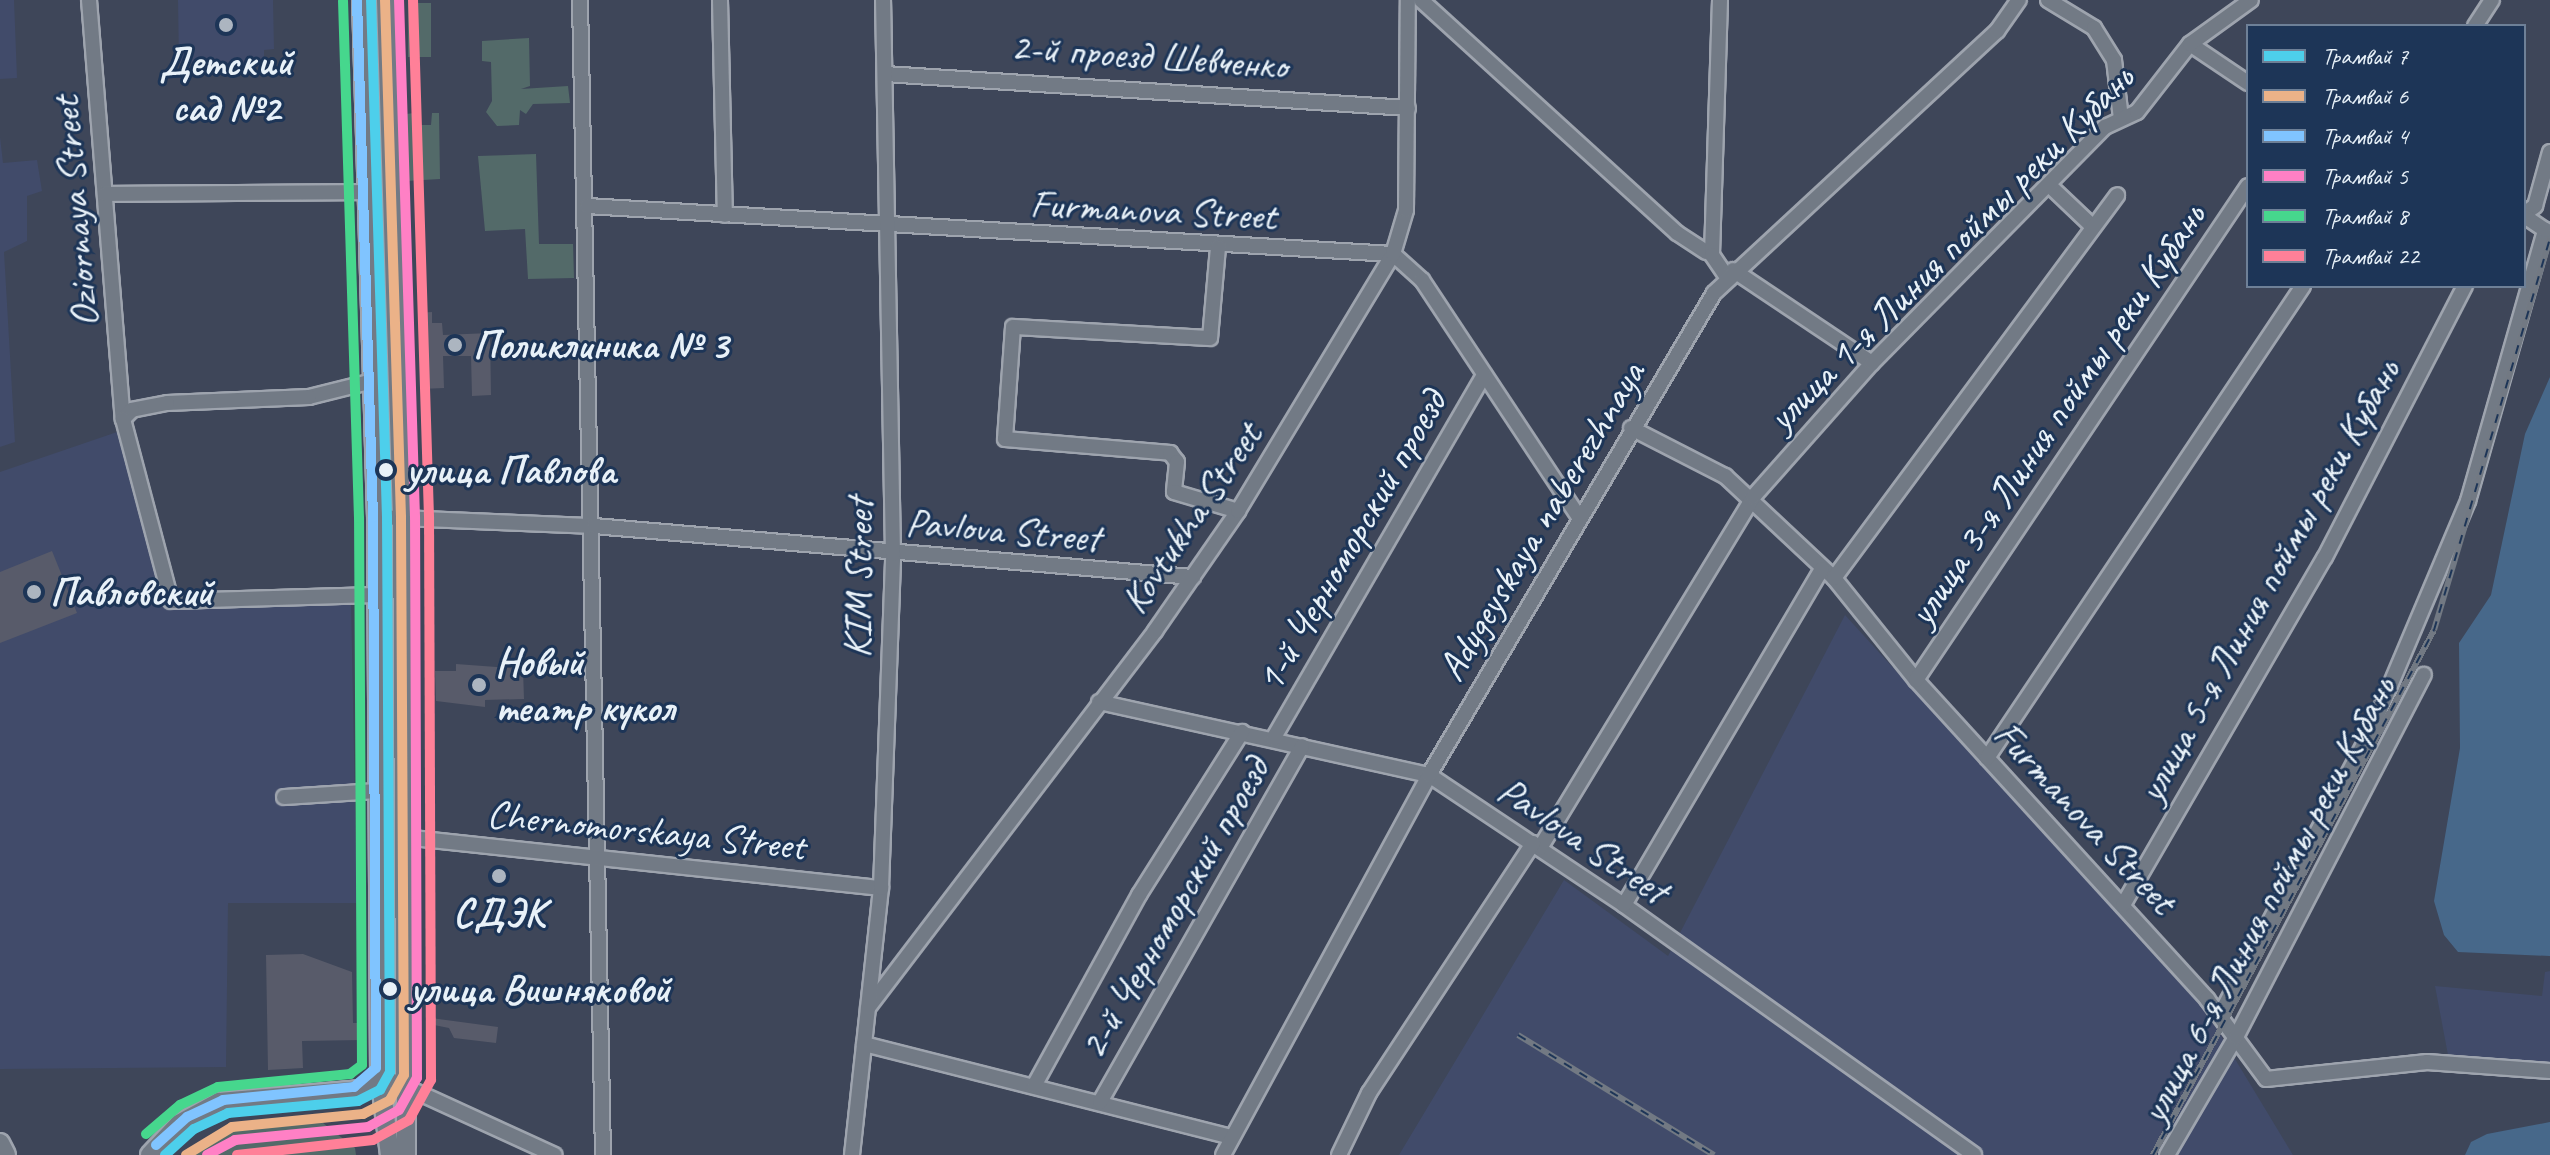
<!DOCTYPE html>
<meta charset="utf-8">
<style>
body{margin:0}
#map{position:relative;width:2550px;height:1155px;overflow:hidden;background:#3e4659;font-family:Caveat,sans-serif}
div>[style]{position:absolute}
[style*='--x']{left:calc(var(--x)*1px);top:calc(var(--y)*1px);width:calc(var(--w)*1px);rotate:calc(var(--a)*1deg)}
.built>*{inset:0;background:#414b6a}
.green>*{inset:0;background:#536a69;transform-origin:0 0}
.water>*{inset:0;background:#47688a}
.building>*{inset:0;background:#585b6a}
.roads{filter:drop-shadow(2px 0 #9ea4ae) drop-shadow(-2px 0 #9ea4ae) drop-shadow(0 2px #9ea4ae) drop-shadow(0 -2px #9ea4ae)}
.minor>*{height:14px;margin:-7px;padding:0 7px;transform-origin:7px;border-radius:7px;background:#727a85}
.major>*{height:18px;margin:-9px;padding:0 9px;transform-origin:9px;border-radius:9px;background:#727a85}
.rail>*{height:6px;margin-top:-3px;transform-origin:0;background:repeating-linear-gradient(90deg,#1d3557 0 9px,#727983 0 18px);box-sizing:border-box;border-block:2px solid #727983}
.tram-1>*{height:10px;margin:-5px;padding:0 5px;transform-origin:5px;border-radius:5px;background:#4dcfeb}
.tram-2>*{height:10px;margin:-5px;padding:0 5px;transform-origin:5px;border-radius:5px;background:#ebb288}
.tram-3>*{height:10px;margin:-5px;padding:0 5px;transform-origin:5px;border-radius:5px;background:#80c4ff}
.tram-4>*{height:10px;margin:-5px;padding:0 5px;transform-origin:5px;border-radius:5px;background:#ff80c5}
.tram-5>*{height:10px;margin:-5px;padding:0 5px;transform-origin:5px;border-radius:5px;background:#46d78d}
.tram-6>*{height:10px;margin:-5px;padding:0 5px;transform-origin:5px;border-radius:5px;background:#ff8098}
.dots>*{width:22px;height:22px;translate:-50% -50%;box-sizing:border-box;border:4px solid #1d3557;border-radius:50%}
span{translate:-50% -50%;white-space:nowrap;text-align:center;line-height:1.15;-webkit-text-stroke:6px #1d3557;paint-order:stroke}
.street-label{font-size:40px;color:#e8f1f8}
.poi-label{font-size:40px;color:#e8f1f8;font-weight:700}
.left{translate:0 -50%;text-align:left}
.stop-label{font-size:40px;color:#e8f1f8;font-weight:700}
.legend{position:absolute;left:2246px;top:24px;width:280px;height:264px;box-sizing:border-box;background:#1d3557;border:2px solid #6e8097;margin:0;padding:10px 14px;list-style:none;font-size:24px;color:#e8f1f8}
.legend li{display:flex;align-items:center;gap:16px;height:40px}
.legend b{width:40px;border:2px solid #6e8097}
</style>
<div id="map">
<div class="built">
<i style="clip-path:polygon(0 0,14px 0,17px 78px,0 79px)"></i>
<i style="clip-path:polygon(178px 0,273px 0,274px 49px,264px 50px,264px 66px,179px 63px)"></i>
<i style="clip-path:polygon(0 137px,3px 163px,37px 160px,42px 191px,27px 196px,27px 241px,4px 252px,15px 442px,0 447px)"></i>
<i style="clip-path:polygon(123px 430px,171px 606px,351px 600px,357px 903px,228px 903px,226px 1067px,0 1069px,0 472px)"></i>
<i style="clip-path:polygon(1845px 615px,2206px 1011px,2293px 1155px,1399px 1155px,1564px 880px,1668px 956px)"></i>
<i style="clip-path:polygon(2550px 971px,2550px 1066px,2448px 1055px,2435px 986px,2542px 996px,2545px 972px)"></i>
</div>
<div class="green">
<i style="left:408px;top:3px;width:23px;height:54px"></i>
<i style="clip-path:polygon(529px 38px,530px 86px,521px 89px,568px 86px,570px 103px,533px 104px,526px 114px,520px 110px,519px 125px,497px 126px,486px 112px,492px 101px,491px 62px,482px 61px,482px 41px)"></i>
<i style="clip-path:polygon(414px 113px,414px 125px,431px 125px,432px 113px,439px 113px,440px 179px,406px 181px,406px 114px)"></i>
<i style="clip-path:polygon(536px 154px,539px 244px,573px 244px,574px 278px,528px 279px,525px 229px,485px 231px,478px 156px)"></i>
<i style="clip-path:polygon(323px 1123px,355px 1148px,356px 1155px,189px 1155px,233px 1127px)"></i>
</div>
<div class="water">
<i style="clip-path:polygon(2550px 377px,2550px 956px,2458px 952px,2444px 935px,2434px 901px,2460px 748px,2459px 643px,2491px 595px,2525px 434px)"></i>
<i style="clip-path:polygon(2550px 1122px,2550px 1155px,2465px 1155px,2471px 1142px,2487px 1134px)"></i>
</div>
<div class="building">
<i style="clip-path:polygon(432px 312px,432px 323px,442px 323px,443px 335px,490px 333px,491px 395px,472px 396px,471px 356px,443px 356px,444px 388px,421px 389px,418px 313px)"></i>
<i style="clip-path:polygon(52px 551px,77px 613px,0 643px,0 572px)"></i>
<i style="clip-path:polygon(456px 664px,523px 669px,524px 699px,485px 700px,485px 707px,436px 701px,435px 671px,456px 671px)"></i>
<i style="clip-path:polygon(303px 954px,352px 972px,353px 1023px,361px 1023px,362px 1040px,302px 1041px,303px 1068px,268px 1070px,266px 955px)"></i>
<i style="clip-path:polygon(431px 1018px,498px 1027px,496px 1043px,454px 1038px,449px 1028px,429px 1024px)"></i>
</div>
<div class="roads">
<div class="minor">
<i style="--x:89;--y:0;--w:420;--a:85.4"></i>
<i style="--x:580;--y:0;--w:1155;--a:88.86"></i>
<i style="--x:720;--y:0;--w:215;--a:88.7"></i>
<i style="--x:1421;--y:0;--w:346;--a:42.3"></i>
<i style="--x:1677;--y:233;--w:35;--a:33"></i>
<i style="--x:1720;--y:0;--w:255;--a:91.8"></i>
<i style="--x:1712;--y:255;--w:27;--a:56"></i>
<i style="--x:2048;--y:0;--w:54;--a:31.3"></i>
<i style="--x:2094;--y:28;--w:38;--a:58"></i>
<i style="--x:2114;--y:60;--w:59;--a:83.2"></i>
<i style="--x:2475;--y:26;--w:31;--a:-57"></i>
<i style="--x:2190;--y:44;--w:70;--a:33.9"></i>
<i style="--x:885;--y:74;--w:524;--a:3.72"></i>
<i style="--x:2050;--y:186;--w:59;--a:43.6"></i>
<i style="--x:105;--y:194;--w:263;--a:-0.4"></i>
<i style="--x:587;--y:206;--w:807;--a:3.41"></i>
<i style="--x:1393;--y:254;--w:39;--a:42"></i>
<i style="--x:1422;--y:280;--w:284;--a:56.5"></i>
<i style="--x:2524;--y:214;--w:14;--a:-36"></i>
<i style="--x:2535;--y:206;--w:56;--a:-74.5"></i>
<i style="--x:1218;--y:247;--w:91;--a:95"></i>
<i style="--x:1210;--y:338;--w:197;--a:-176.8"></i>
<i style="--x:1013;--y:327;--w:112;--a:94.1"></i>
<i style="--x:1005;--y:439;--w:166;--a:4.8"></i>
<i style="--x:1170;--y:453;--w:11;--a:52"></i>
<i style="--x:1177;--y:462;--w:30;--a:96"></i>
<i style="--x:1174;--y:492;--w:67;--a:16.5"></i>
<i style="--x:1733;--y:270;--w:167;--a:33.8"></i>
<i style="--x:373;--y:381;--w:66;--a:166"></i>
<i style="--x:309;--y:397;--w:142;--a:177.6"></i>
<i style="--x:167;--y:403;--w:36;--a:169"></i>
<i style="--x:132;--y:410;--w:13;--a:135"></i>
<i style="--x:123;--y:419;--w:188;--a:75.2"></i>
<i style="--x:171;--y:601;--w:206;--a:-1.7"></i>
<i style="--x:1631;--y:428;--w:106;--a:27.1"></i>
<i style="--x:1725;--y:476;--w:149;--a:43.1"></i>
<i style="--x:1834;--y:578;--w:131;--a:51.2"></i>
<i style="--x:1916;--y:680;--w:432;--a:47.6"></i>
<i style="--x:2207;--y:999;--w:99;--a:53.6"></i>
<i style="--x:2266;--y:1079;--w:162;--a:-6"></i>
<i style="--x:2427;--y:1062;--w:123;--a:4.2"></i>
<i style="--x:377;--y:517;--w:217;--a:2.4"></i>
<i style="--x:594;--y:526;--w:601;--a:4.87"></i>
<i style="--x:1834;--y:578;--w:476;--a:-53.5"></i>
<i style="--x:1916;--y:680;--w:595;--a:-56.1"></i>
<i style="--x:1099;--y:702;--w:338;--a:12.5"></i>
<i style="--x:1429;--y:775;--w:234;--a:33.7"></i>
<i style="--x:1624;--y:905;--w:430;--a:35.5"></i>
<i style="--x:1273;--y:739;--w:421;--a:-59.9"></i>
<i style="--x:1987;--y:758;--w:568;--a:-56.2"></i>
<i style="--x:284;--y:797;--w:94;--a:-3.7"></i>
<i style="--x:403;--y:837;--w:481;--a:6.1"></i>
<i style="--x:1540;--y:848;--w:411;--a:-58.7"></i>
<i style="--x:1753;--y:497;--w:179;--a:-48.4"></i>
<i style="--x:1872;--y:363;--w:332;--a:-45.4"></i>
<i style="--x:2105;--y:127;--w:35;--a:-25"></i>
<i style="--x:2137;--y:112;--w:86;--a:-52.1"></i>
<i style="--x:2190;--y:44;--w:75;--a:-35.8"></i>
<i style="--x:1624;--y:905;--w:390;--a:-59.5"></i>
<i style="--x:2123;--y:905;--w:402;--a:-59.9"></i>
<i style="--x:2325;--y:557;--w:305;--a:-62.7"></i>
<i style="--x:868;--y:1008;--w:474;--a:-52.7"></i>
<i style="--x:1155;--y:631;--w:146;--a:-55.3"></i>
<i style="--x:1238;--y:511;--w:300;--a:-58.9"></i>
<i style="--x:1393;--y:254;--w:46;--a:-73.5"></i>
<i style="--x:1406;--y:210;--w:210;--a:-89.5"></i>
<i style="--x:2220;--y:1015;--w:319;--a:-62"></i>
<i style="--x:2370;--y:733;--w:252;--a:-67.1"></i>
<i style="--x:2468;--y:501;--w:282;--a:-74.1"></i>
<i style="--x:2545;--y:230;--w:25;--a:-146"></i>
<i style="--x:864;--y:1044;--w:379;--a:14.2"></i>
<i style="--x:380;--y:1075;--w:192;--a:24.6"></i>
<i style="--x:1034;--y:1086;--w:218;--a:-61.2"></i>
<i style="--x:1139;--y:895;--w:193;--a:-57.7"></i>
<i style="--x:1100;--y:1102;--w:409;--a:-60.4"></i>
<i style="--x:852;--y:1155;--w:269;--a:-83.8"></i>
<i style="--x:881;--y:888;--w:334;--a:-87.9"></i>
<i style="--x:893;--y:554;--w:554;--a:-91.03"></i>
<i style="--x:1223;--y:1155;--w:432;--a:-61.5"></i>
<i style="--x:1429;--y:775;--w:560;--a:-59.4"></i>
<i style="--x:1714;--y:293;--w:386;--a:-42.8"></i>
<i style="--x:1997;--y:31;--w:38;--a:-55"></i>
<i style="--x:1339;--y:1155;--w:69;--a:-64.2"></i>
<i style="--x:1369;--y:1093;--w:299;--a:-56.7"></i>
<i style="--x:2167;--y:1155;--w:137;--a:-59.7"></i>
<i style="--x:2236;--y:1037;--w:408;--a:-62.6"></i>
</div>
<div class="major">
<i style="--x:362;--y:0;--w:517;--a:88.34"></i>
<i style="--x:377;--y:517;--w:558;--a:89.69"></i>
<i style="--x:380;--y:1075;--w:81;--a:82.9"></i>
<i style="--x:386;--y:0;--w:517;--a:88.23"></i>
<i style="--x:402;--y:517;--w:638;--a:89.64"></i>
<i style="--x:0;--y:1143;--w:13;--a:63"></i>
<i style="--x:150;--y:1155;--w:42;--a:-46.9"></i>
<i style="--x:179;--y:1124;--w:46;--a:-28.8"></i>
<i style="--x:219;--y:1102;--w:143;--a:-4.8"></i>
<i style="--x:361;--y:1090;--w:24;--a:-38"></i>
</div>
</div>
<div class="rail">
<i style="--x:1518;--y:1035;--w:230;--a:31.5"></i>
<i style="--x:2153;--y:1155;--w:595;--a:-61.84"></i>
<i style="--x:2434;--y:630;--w:409;--a:-73.5"></i>
</div>
<div class="tram-1">
<i style="--x:165;--y:1155;--w:39;--a:-42"></i>
<i style="--x:194;--y:1129;--w:38;--a:-25"></i>
<i style="--x:228;--y:1113;--w:131;--a:-5.3"></i>
<i style="--x:358;--y:1101;--w:25;--a:-27"></i>
<i style="--x:380;--y:1090;--w:21;--a:-61"></i>
<i style="--x:390;--y:1072;--w:555;--a:-90.31"></i>
<i style="--x:387;--y:517;--w:517;--a:-91.77"></i>
</div>
<div class="tram-2">
<i style="--x:186;--y:1155;--w:54;--a:-31.3"></i>
<i style="--x:232;--y:1127;--w:132;--a:-5.7"></i>
<i style="--x:363;--y:1114;--w:30;--a:-27"></i>
<i style="--x:390;--y:1100;--w:29;--a:-61"></i>
<i style="--x:404;--y:1075;--w:558;--a:-90.31"></i>
<i style="--x:401;--y:517;--w:517;--a:-91.77"></i>
</div>
<div class="tram-3">
<i style="--x:156;--y:1145;--w:42;--a:-42.1"></i>
<i style="--x:187;--y:1117;--w:40;--a:-25"></i>
<i style="--x:223;--y:1100;--w:132;--a:-5.7"></i>
<i style="--x:354;--y:1087;--w:29;--a:-41"></i>
<i style="--x:376;--y:1068;--w:551;--a:-90.31"></i>
<i style="--x:373;--y:517;--w:517;--a:-91.77"></i>
</div>
<div class="tram-4">
<i style="--x:207;--y:1155;--w:32;--a:-28"></i>
<i style="--x:235;--y:1140;--w:134;--a:-5.6"></i>
<i style="--x:368;--y:1127;--w:35;--a:-29"></i>
<i style="--x:399;--y:1110;--w:37;--a:-61"></i>
<i style="--x:417;--y:1078;--w:561;--a:-90.2"></i>
<i style="--x:415;--y:517;--w:517;--a:-91.77"></i>
</div>
<div class="tram-5">
<i style="--x:146;--y:1134;--w:45;--a:-40.5"></i>
<i style="--x:180;--y:1105;--w:42;--a:-25.3"></i>
<i style="--x:218;--y:1087;--w:133;--a:-5.6"></i>
<i style="--x:350;--y:1074;--w:15;--a:-37"></i>
<i style="--x:362;--y:1065;--w:547;--a:-90.31"></i>
<i style="--x:359;--y:518;--w:517;--a:-91.77"></i>
</div>
<div class="tram-6">
<i style="--x:237;--y:1155;--w:137;--a:-6.3"></i>
<i style="--x:373;--y:1140;--w:41;--a:-29.1"></i>
<i style="--x:409;--y:1120;--w:46;--a:-61.2"></i>
<i style="--x:431;--y:1080;--w:563;--a:-90.2"></i>
<i style="--x:429;--y:517;--w:517;--a:-91.77"></i>
</div>
<div class="dots">
<i style="left:226px;top:25px;background:#acb5c0"></i>
<i style="left:455px;top:345px;background:#acb5c0"></i>
<i style="left:386px;top:470px;background:#e8f1f8"></i>
<i style="left:34px;top:592px;background:#acb5c0"></i>
<i style="left:479px;top:685px;background:#acb5c0"></i>
<i style="left:499px;top:876px;background:#acb5c0"></i>
<i style="left:390px;top:989px;background:#e8f1f8"></i>
</div>
<div class="street-label">
<span style="left:1149px;top:56px;rotate:4deg">2-й проезд Шевченко</span>
<span style="left:1153px;top:210px;rotate:3deg">Furmanova Street</span>
<span style="left:75px;top:212px;rotate:-95deg">Oziornaya Street</span>
<span style="left:1950px;top:248px;rotate:-45deg">улица 1-я Линия поймы реки Кубань</span>
<span style="left:2056px;top:415px;rotate:-56deg">улица 3-я Линия поймы реки Кубань</span>
<span style="left:1191px;top:518px;rotate:-56deg">Kovtukha Street</span>
<span style="left:1541px;top:521px;rotate:-59deg">Adygeyskaya naberezhnaya</span>
<span style="left:1003px;top:530px;rotate:5deg">Pavlova Street</span>
<span style="left:1351px;top:541px;rotate:-60deg">1-й Черноморский проезд</span>
<span style="left:858px;top:578px;rotate:-89deg">KIM Street</span>
<span style="left:2268px;top:581px;rotate:-61deg">улица 5-я Линия поймы реки Кубань</span>
<span style="left:2085px;top:817px;rotate:47deg">Furmanova Street</span>
<span style="left:646px;top:830px;rotate:6deg">Chernomorskaya Street</span>
<span style="left:1583px;top:840px;rotate:34deg">Pavlova Street</span>
<span style="left:2267px;top:900px;rotate:-62deg">улица 6-я Линия поймы реки Кубань</span>
<span style="left:1174px;top:908px;rotate:-60deg">2-й Черноморский проезд</span>
</div>
<div class="poi-label">
<span style="left:226px;top:85px">Детский<br>сад №2</span>
<span class="left" style="left:473px;top:345px">Поликлиника № 3</span>
<span class="left" style="left:50px;top:592px">Павловский</span>
<span class="left" style="left:495px;top:685px">Новый<br>театр кукол</span>
<span style="left:499px;top:913px">СДЭК</span>
</div>
<div class="stop-label">
<span class="left" style="left:406px;top:470px">улица Павлова</span>
<span class="left" style="left:410px;top:989px">улица Вишняковой</span>
</div>
<ul class="legend">
<li><b style="height:10px;background:#4dcfeb"></b>Трамвай 7</li>
<li><b style="height:10px;background:#ebb288"></b>Трамвай 6</li>
<li><b style="height:10px;background:#80c4ff"></b>Трамвай 4</li>
<li><b style="height:10px;background:#ff80c5"></b>Трамвай 5</li>
<li><b style="height:10px;background:#46d78d"></b>Трамвай 8</li>
<li><b style="height:10px;background:#ff8098"></b>Трамвай 22</li>
</ul>
</div>
